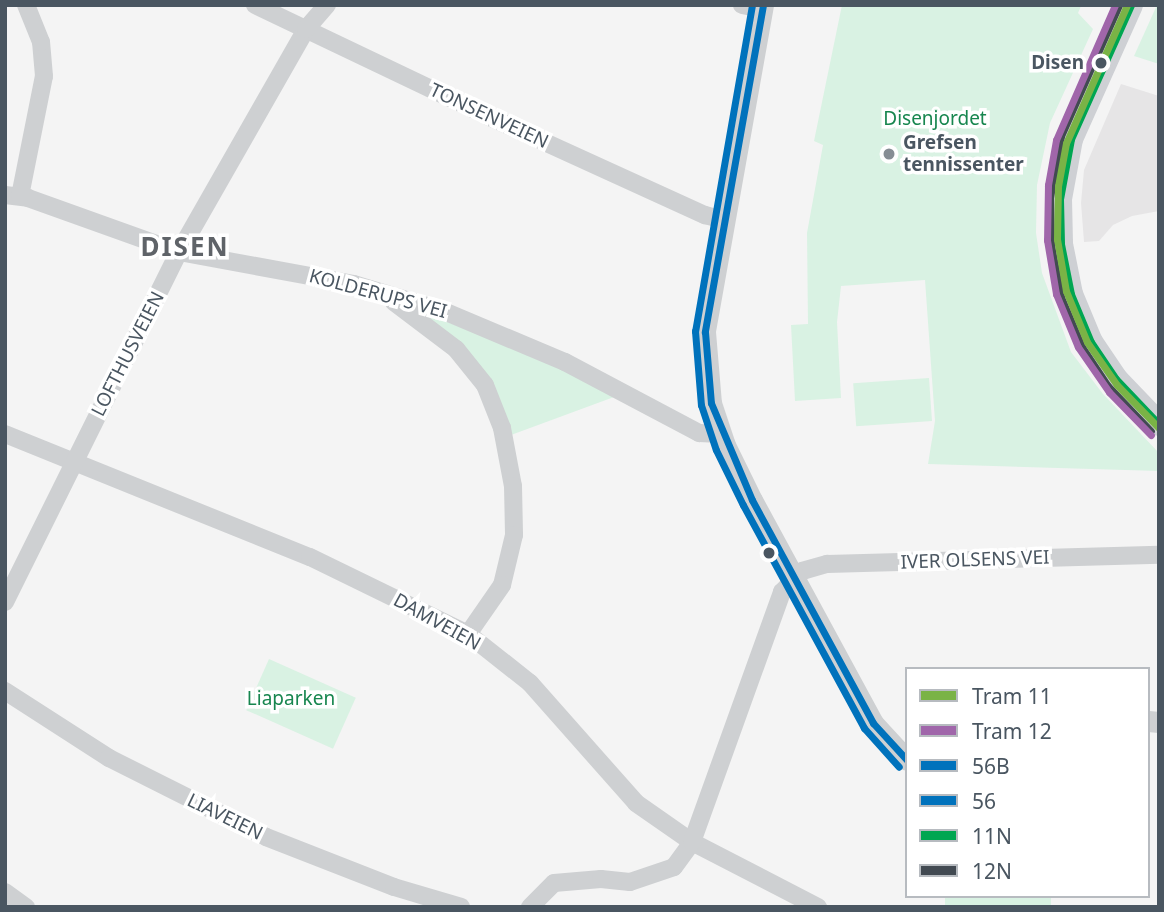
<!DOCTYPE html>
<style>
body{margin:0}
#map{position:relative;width:1164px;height:912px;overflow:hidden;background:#f4f4f4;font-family:"Noto Sans",sans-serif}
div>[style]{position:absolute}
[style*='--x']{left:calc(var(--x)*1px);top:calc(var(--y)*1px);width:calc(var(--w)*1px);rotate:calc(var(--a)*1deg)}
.education>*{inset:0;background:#e6e5e6}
.green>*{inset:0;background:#d9f2e3;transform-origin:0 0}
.minor>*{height:18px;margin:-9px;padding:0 9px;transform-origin:9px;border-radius:9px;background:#ced0d2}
.tertiary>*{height:21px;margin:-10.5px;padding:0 10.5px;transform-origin:10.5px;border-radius:10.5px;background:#ced0d2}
.secondary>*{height:24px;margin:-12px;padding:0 12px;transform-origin:12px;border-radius:12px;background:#ced0d4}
.bus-1>*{height:7px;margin:-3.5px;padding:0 3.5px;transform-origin:3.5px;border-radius:3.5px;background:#0072bc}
.bus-2>*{height:7px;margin:-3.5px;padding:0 3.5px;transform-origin:3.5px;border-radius:3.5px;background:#0072bc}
.bus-3>*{height:7px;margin:-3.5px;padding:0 3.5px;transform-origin:3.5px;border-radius:3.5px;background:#00a651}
.bus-4>*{height:7px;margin:-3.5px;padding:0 3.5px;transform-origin:3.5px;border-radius:3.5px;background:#424a52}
.tram-1>*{height:7px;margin:-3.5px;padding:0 3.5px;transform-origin:3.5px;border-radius:3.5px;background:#7ab346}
.tram-2>*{height:7px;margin:-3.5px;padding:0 3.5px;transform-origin:3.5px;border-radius:3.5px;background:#a066aa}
.dots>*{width:19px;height:19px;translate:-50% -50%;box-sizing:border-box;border:4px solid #fff;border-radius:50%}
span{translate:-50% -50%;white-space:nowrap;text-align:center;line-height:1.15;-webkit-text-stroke:7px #fff;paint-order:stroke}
.stop-label{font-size:19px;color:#4a5661;font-weight:700}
.right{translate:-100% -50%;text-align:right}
.street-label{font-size:19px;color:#4a5661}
.park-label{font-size:19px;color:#17864f}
.poi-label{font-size:19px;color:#4a5661;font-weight:700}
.left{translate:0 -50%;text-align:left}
.district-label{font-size:26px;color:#5f6368;font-weight:700;letter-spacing:2px}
.frame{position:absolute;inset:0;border:7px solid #4a5661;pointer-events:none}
.legend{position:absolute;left:905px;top:667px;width:245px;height:231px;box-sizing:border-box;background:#fff;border:2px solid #b7bbc0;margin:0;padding:9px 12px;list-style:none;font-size:21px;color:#4a5661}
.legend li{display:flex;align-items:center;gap:14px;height:35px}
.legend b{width:35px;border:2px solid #b7bbc0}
</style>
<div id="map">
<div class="education">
<i style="clip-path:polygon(1121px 84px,1159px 96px,1159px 211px,1132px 216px,1113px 225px,1099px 241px,1084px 242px,1081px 203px,1084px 170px)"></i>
</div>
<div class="green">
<i style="clip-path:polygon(842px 5px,1081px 6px,1078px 13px,1093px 29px,1050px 123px,1037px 185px,1036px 233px,1042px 273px,1071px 352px,1103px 394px,1159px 453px,1159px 471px,928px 464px,935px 421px,925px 280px,841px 286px,837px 322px,841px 398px,795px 401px,791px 325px,808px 324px,807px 233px,823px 145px,814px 141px)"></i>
<i style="clip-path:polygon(1157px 5px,1159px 5px,1159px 64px,1134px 56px)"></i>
<i style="clip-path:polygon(429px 315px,539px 357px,614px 397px,511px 435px,426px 317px)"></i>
<i style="left:929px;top:378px;width:43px;height:76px;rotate:86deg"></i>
<i style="left:269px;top:659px;width:95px;height:56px;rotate:24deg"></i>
<i style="left:945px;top:896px;width:106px;height:14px"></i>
</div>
<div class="minor">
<i style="--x:255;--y:5;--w:265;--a:25.5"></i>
<i style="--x:494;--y:119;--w:232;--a:24.5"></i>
<i style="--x:705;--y:215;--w:20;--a:15"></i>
<i style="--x:742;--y:5;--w:20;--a:11"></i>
<i style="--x:5;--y:195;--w:23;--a:7"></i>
<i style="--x:28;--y:198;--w:160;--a:19.7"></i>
<i style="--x:179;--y:252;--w:178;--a:10.4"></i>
<i style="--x:354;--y:284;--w:96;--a:16.9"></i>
<i style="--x:446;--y:312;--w:129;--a:22.8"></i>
<i style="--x:565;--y:362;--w:152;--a:27.9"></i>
<i style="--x:699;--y:433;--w:21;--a:3"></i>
<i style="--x:20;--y:196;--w:122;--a:-78.7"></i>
<i style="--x:44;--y:76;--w:34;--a:-95"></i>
<i style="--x:41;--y:42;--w:40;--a:-112"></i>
<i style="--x:394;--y:302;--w:78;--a:37.2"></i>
<i style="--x:456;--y:349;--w:46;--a:51.1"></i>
<i style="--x:485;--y:385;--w:46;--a:68.4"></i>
<i style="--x:502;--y:428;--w:59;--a:79.3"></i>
<i style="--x:513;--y:486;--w:49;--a:88.8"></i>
<i style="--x:514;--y:535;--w:51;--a:103.5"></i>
<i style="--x:502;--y:585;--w:60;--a:124.8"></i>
<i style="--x:5;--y:434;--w:329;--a:22"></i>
<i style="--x:310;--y:557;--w:176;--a:26"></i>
<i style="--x:468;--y:634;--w:79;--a:38.3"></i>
<i style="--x:530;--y:683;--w:160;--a:48.5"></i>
<i style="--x:636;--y:803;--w:68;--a:34.9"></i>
<i style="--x:692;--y:842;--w:142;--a:27.3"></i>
<i style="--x:5;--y:602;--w:391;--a:-63.6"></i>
<i style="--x:179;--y:252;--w:257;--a:-60.3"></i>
<i style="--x:306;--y:29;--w:32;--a:-49"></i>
<i style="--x:5;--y:691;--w:124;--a:32.8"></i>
<i style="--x:109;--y:758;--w:176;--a:26.7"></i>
<i style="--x:266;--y:837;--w:137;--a:21.3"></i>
<i style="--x:394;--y:887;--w:70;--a:16.6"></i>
<i style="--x:5;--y:892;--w:26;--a:36"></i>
<i style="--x:530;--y:907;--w:34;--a:-45"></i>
<i style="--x:554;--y:883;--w:47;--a:-4.9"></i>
<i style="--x:601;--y:879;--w:29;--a:6"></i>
<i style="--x:630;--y:882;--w:46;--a:-18.8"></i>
<i style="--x:674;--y:867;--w:31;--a:-54"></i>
<i style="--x:692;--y:842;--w:266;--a:-70.2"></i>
<i style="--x:782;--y:592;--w:29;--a:-46"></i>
<i style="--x:802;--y:571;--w:26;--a:-16"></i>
<i style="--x:827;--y:564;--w:332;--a:-1.6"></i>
</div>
<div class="tertiary">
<i style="--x:763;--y:5;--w:332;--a:100.1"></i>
<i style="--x:705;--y:332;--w:71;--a:85.2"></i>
<i style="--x:711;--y:403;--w:44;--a:71.6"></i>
<i style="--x:725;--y:445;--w:61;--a:63.9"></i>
<i style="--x:752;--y:500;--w:254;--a:61.5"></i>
<i style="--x:873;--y:723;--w:50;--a:47.4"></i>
<i style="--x:1148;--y:721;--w:11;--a:5"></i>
</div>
<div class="secondary">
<i style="--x:1131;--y:5;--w:147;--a:114.1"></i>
<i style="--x:1071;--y:139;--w:61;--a:100.4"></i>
<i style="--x:1060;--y:199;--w:45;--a:88.7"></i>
<i style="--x:1061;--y:244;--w:51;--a:78.7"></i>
<i style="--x:1071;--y:294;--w:52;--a:67.4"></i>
<i style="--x:1091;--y:342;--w:45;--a:56"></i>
<i style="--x:1116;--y:379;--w:62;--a:46.3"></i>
</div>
<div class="bus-1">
<i style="--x:763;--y:5;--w:332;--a:100.1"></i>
<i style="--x:705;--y:332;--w:71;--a:85.2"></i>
<i style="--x:711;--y:403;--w:105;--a:67.1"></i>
<i style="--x:752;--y:500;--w:254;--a:61.5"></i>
<i style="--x:873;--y:723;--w:50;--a:47.4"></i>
</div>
<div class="bus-2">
<i style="--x:752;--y:5;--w:331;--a:99.9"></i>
<i style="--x:695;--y:331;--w:74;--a:85.4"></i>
<i style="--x:701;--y:405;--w:47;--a:71.6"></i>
<i style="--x:716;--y:450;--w:61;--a:63.9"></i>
<i style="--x:743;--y:505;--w:254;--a:61.5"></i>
<i style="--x:864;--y:728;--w:52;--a:48.1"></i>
</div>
<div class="bus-3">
<i style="--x:1131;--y:5;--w:147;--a:114.1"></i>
<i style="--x:1071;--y:139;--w:61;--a:100.4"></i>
<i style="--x:1060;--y:199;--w:45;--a:88.7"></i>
<i style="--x:1061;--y:244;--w:51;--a:78.7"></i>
<i style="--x:1071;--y:294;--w:52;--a:67.4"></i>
<i style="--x:1091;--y:342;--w:45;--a:56"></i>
<i style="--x:1116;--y:379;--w:62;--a:46.3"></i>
</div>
<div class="bus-4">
<i style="--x:1119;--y:5;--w:143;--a:113.9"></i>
<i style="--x:1061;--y:136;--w:63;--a:100.1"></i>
<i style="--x:1050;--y:198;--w:47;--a:88.8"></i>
<i style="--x:1051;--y:245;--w:53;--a:79.1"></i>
<i style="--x:1061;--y:297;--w:54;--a:67.2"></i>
<i style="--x:1082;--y:347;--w:47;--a:56.3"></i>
<i style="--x:1108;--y:386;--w:62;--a:46.3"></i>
</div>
<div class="tram-1">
<i style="--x:1127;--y:5;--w:151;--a:113.8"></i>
<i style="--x:1066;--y:143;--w:44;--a:100.5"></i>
<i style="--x:1058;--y:186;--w:53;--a:91.1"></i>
<i style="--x:1057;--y:239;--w:53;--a:80.2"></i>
<i style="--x:1066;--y:291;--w:55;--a:67.6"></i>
<i style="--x:1087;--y:342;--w:52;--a:55.1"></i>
<i style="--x:1117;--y:385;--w:60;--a:45.7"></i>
</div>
<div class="tram-2">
<i style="--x:1115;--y:5;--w:147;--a:113.6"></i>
<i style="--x:1056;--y:140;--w:46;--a:100.1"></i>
<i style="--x:1048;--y:185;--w:55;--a:91"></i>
<i style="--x:1047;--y:240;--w:55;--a:80.5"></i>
<i style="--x:1056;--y:294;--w:57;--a:67.5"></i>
<i style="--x:1078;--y:347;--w:55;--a:55.4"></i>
<i style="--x:1109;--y:392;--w:60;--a:45.7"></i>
</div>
<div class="dots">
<i style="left:1101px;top:63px;background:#4a5661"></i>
<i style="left:889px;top:154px;background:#868d94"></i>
<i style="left:769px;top:553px;background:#4a5661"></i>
</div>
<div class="stop-label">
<span class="right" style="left:1084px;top:63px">Disen</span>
</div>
<div class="street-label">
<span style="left:489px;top:116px;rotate:25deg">TONSENVEIEN</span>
<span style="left:378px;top:294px;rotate:15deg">KOLDERUPS VEI</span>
<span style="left:128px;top:354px;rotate:-63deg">LOFTHUSVEIEN</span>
<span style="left:975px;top:560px;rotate:-2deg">IVER OLSENS VEI</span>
<span style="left:437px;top:622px;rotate:29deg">DAMVEIEN</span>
<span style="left:225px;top:817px;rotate:26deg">LIAVEIEN</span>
</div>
<div class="park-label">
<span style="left:935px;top:119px">Disenjordet</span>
<span style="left:291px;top:699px">Liaparken</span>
</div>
<div class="poi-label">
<span class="left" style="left:903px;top:154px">Grefsen<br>tennissenter</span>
</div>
<div class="district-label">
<span style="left:185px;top:247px">DISEN</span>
</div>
<div class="frame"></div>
<ul class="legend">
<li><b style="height:9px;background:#7ab346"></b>Tram 11</li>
<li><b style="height:9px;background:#a066aa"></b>Tram 12</li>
<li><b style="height:9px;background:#0072bc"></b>56B</li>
<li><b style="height:9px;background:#0072bc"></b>56</li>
<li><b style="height:9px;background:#00a651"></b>11N</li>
<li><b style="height:9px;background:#424a52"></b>12N</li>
</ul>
</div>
